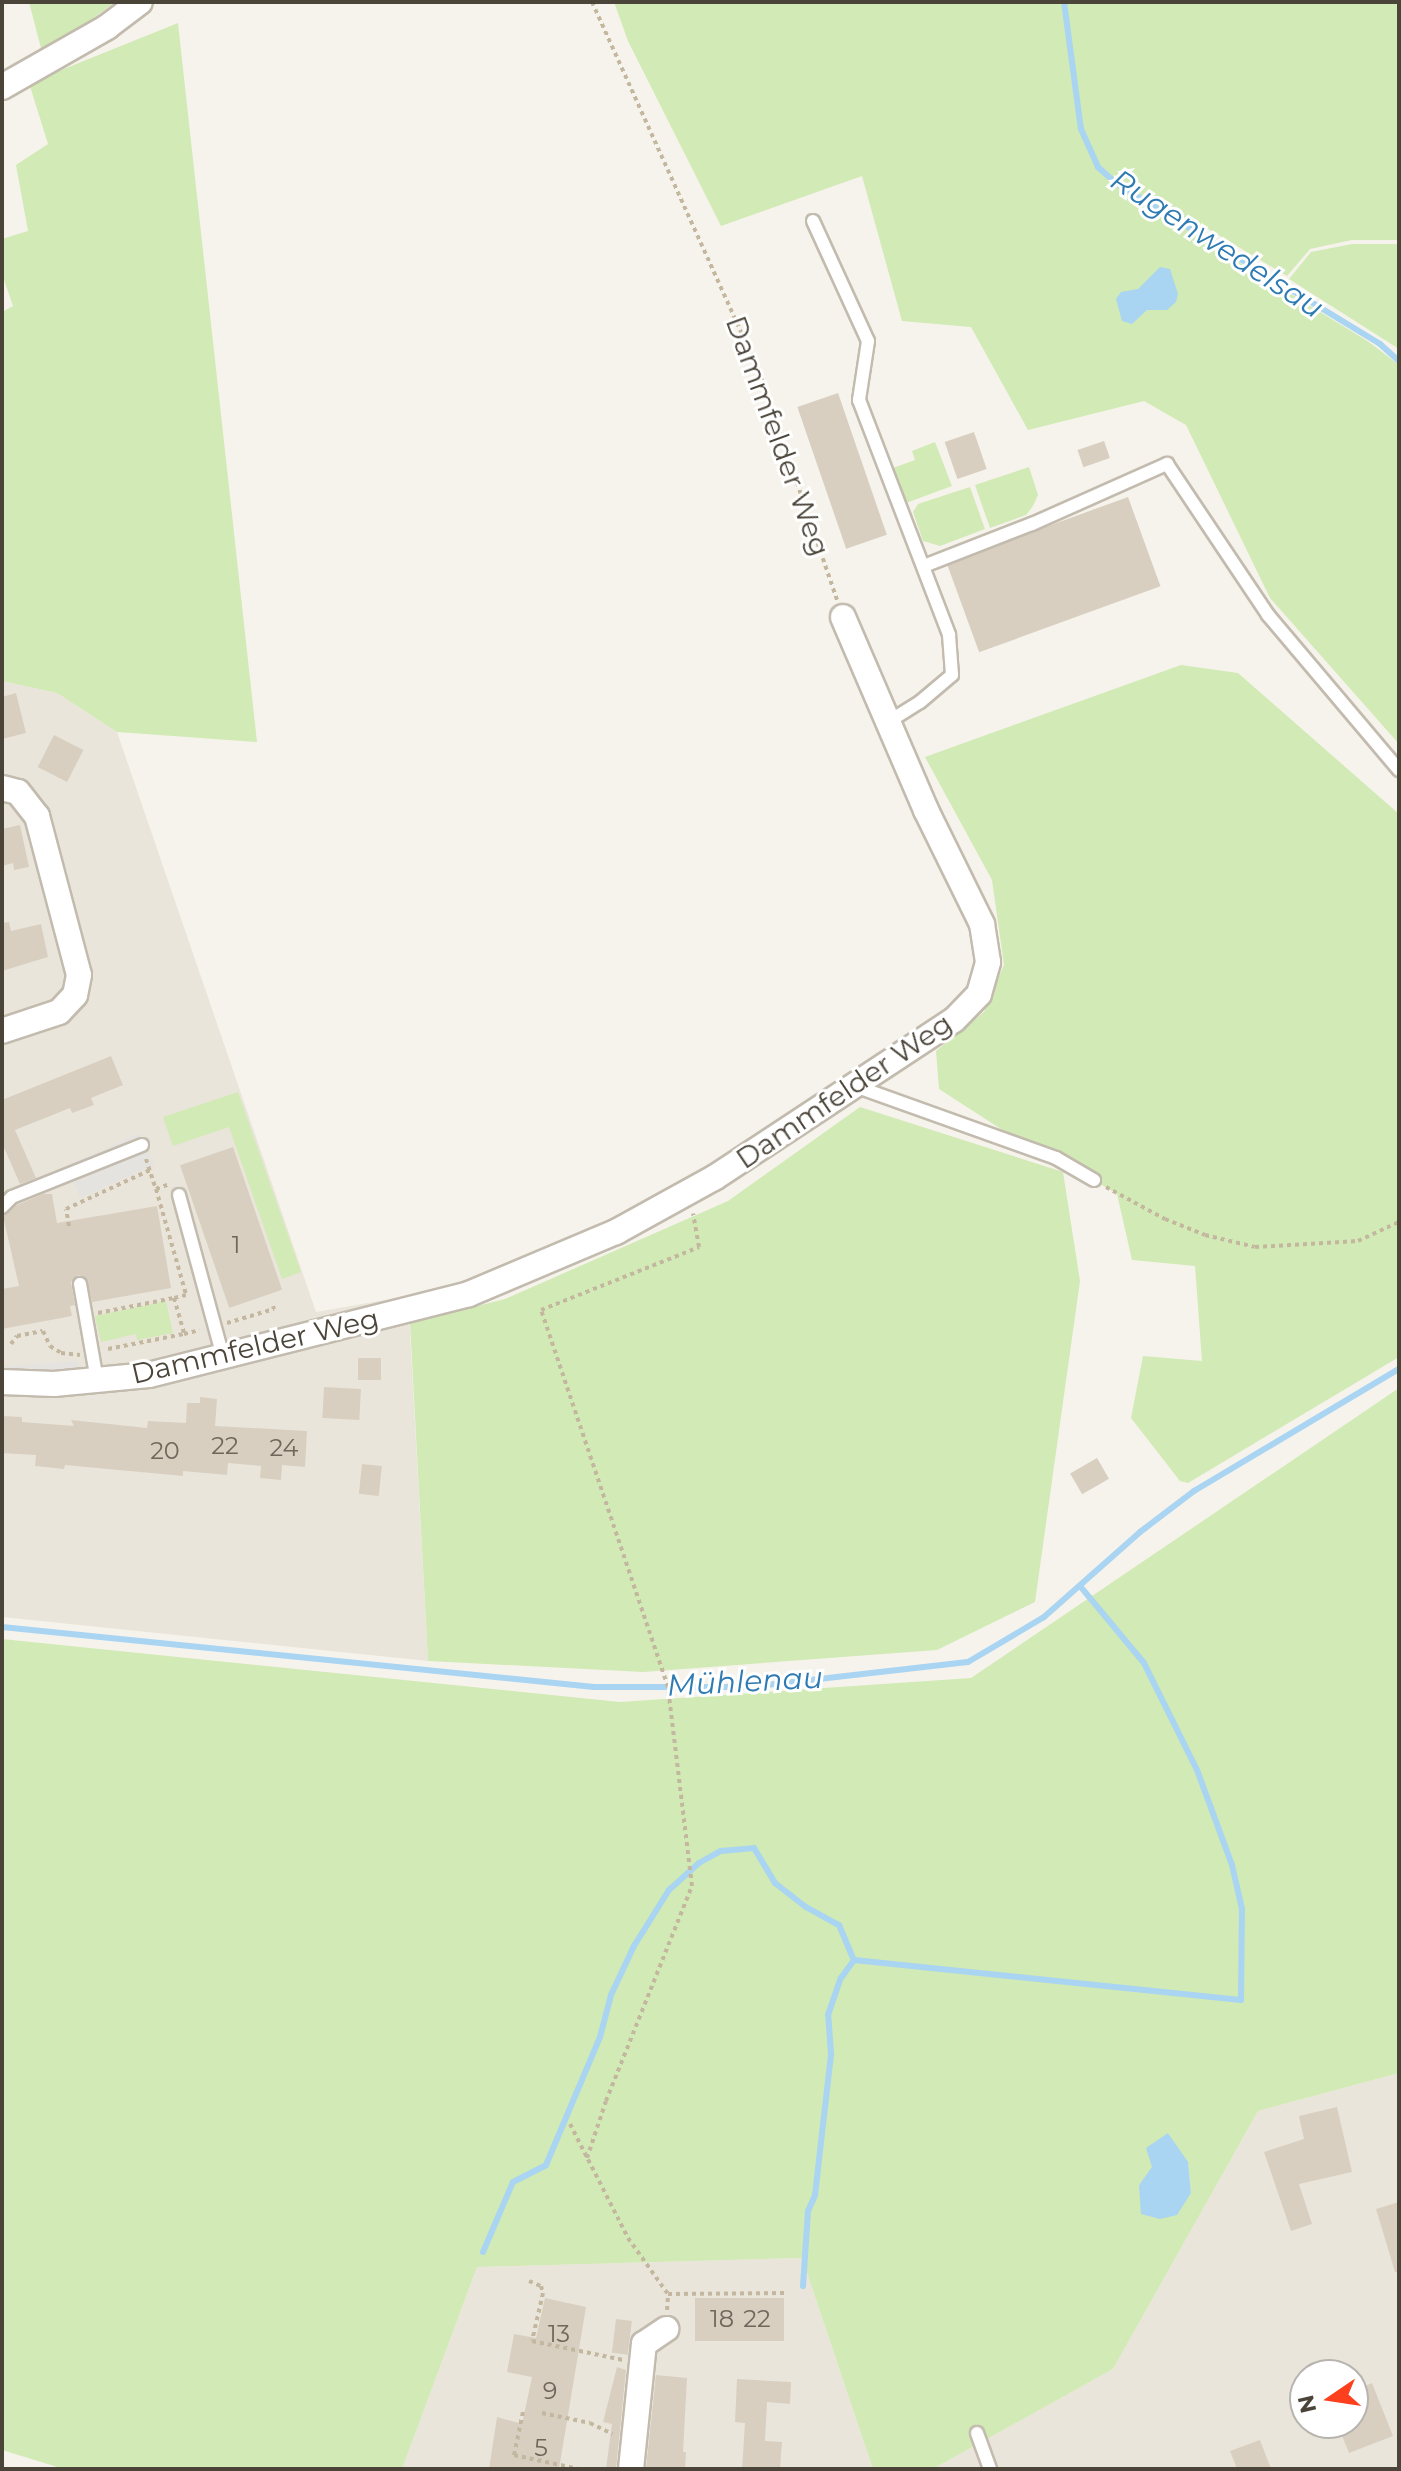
<!DOCTYPE html>
<meta charset="utf-8">
<style>
body{margin:0}
#map{position:relative;width:1401px;height:2471px;overflow:hidden;background:#f6f3ec;font-family:Montserrat,sans-serif}
div>[style]{position:absolute}
[style*='--x']{left:calc(var(--x)*1px);top:calc(var(--y)*1px);width:calc(var(--w)*1px);rotate:calc(var(--a)*1deg)}
.residential>*{inset:0;background:#eae5da}
.green>*{inset:0;background:#d2eab5}
.parking>*{inset:0;background:#e5e3e0;transform-origin:0 0}
.water>*{inset:0;background:#a9d4f2}
.stream>*{height:6px;margin:-3px;padding:0 3px;transform-origin:3px;border-radius:3px;background:#a9d4f2}
.building>*{inset:0;background:#d8cfc1;transform-origin:0 0}
.path>*{height:4px;margin-top:-2px;transform-origin:0;background:repeating-linear-gradient(90deg,#c4b79f 0 4px,transparent 0 8px)}
.roads{filter:drop-shadow(2px 0 #c2bbae) drop-shadow(-2px 0 #c2bbae) drop-shadow(0 2px #c2bbae) drop-shadow(0 -2px #c2bbae)}
.lane>*{height:12px;margin:-6px;padding:0 6px;transform-origin:6px;border-radius:6px;background:#fff}
.street>*{height:24px;margin:-12px;padding:0 12px;transform-origin:12px;border-radius:12px;background:#fff}
span{translate:-50% -50%;white-space:nowrap;text-align:center;line-height:1.15;-webkit-text-stroke:6px #fff;paint-order:stroke}
.number-label{font-size:24px;color:#6e675b}
.number-label span{-webkit-text-stroke-width:0}
.street-label{font-size:28px;color:#4b4439}
.water-label{font-size:30px;color:#2e7ab2;font-style:italic}
.frame{position:absolute;inset:0;border:4px solid #4b4439;pointer-events:none}
.north{position:absolute;left:1289px;top:2359px;width:80px;height:80px;box-sizing:border-box;background:#fff;border:2px solid #b7b4b0;border-radius:50%;rotate:257deg;font-size:22px;font-weight:700;line-height:32px;text-align:center;color:#4b4439}
.north::after{content:'';display:block;margin:auto;width:28px;height:36px;background:#fc3f1d;clip-path:polygon(50% 0,100% 100%,50% 72%,0 100%)}
</style>
<div id="map">
<div class="residential">
<i style="clip-path:polygon(2px 681px,57px 693px,117px 732px,316px 1312px,408px 1296px,428px 1661px,2px 1617px)"></i>
<i style="clip-path:polygon(evenodd,1399px 2073px,1399px 2469px,933px 2469px,1113px 2369px,1258px 2111px,1399px 2073px,1305px 2375px,1353px 2375px,1353px 2423px,1305px 2423px,1305px 2375px)"></i>
<i style="clip-path:polygon(802px 2258px,873px 2469px,402px 2469px,477px 2267px)"></i>
</div>
<div class="green">
<i style="clip-path:polygon(29px 2px,115px 2px,43px 56px)"></i>
<i style="clip-path:polygon(614px 2px,1399px 2px,1399px 240px,1352px 240px,1310px 249px,1287px 276px,1205px 227px,1198px 237px,1369px 342px,1399px 365px,1399px 744px,1270px 598px,1186px 425px,1144px 401px,1028px 430px,971px 327px,902px 321px,862px 176px,721px 226px,628px 41px)"></i>
<i style="clip-path:polygon(178px 23px,257px 742px,117px 732px,57px 693px,2px 681px,2px 312px,13px 306px,2px 274px,2px 239px,28px 231px,16px 165px,48px 144px,29px 83px)"></i>
<i style="clip-path:polygon(1352px 244px,1399px 244px,1399px 349px,1289px 279px,1311px 252px)"></i>
<i style="clip-path:polygon(935px 442px,952px 486px,906px 503px,893px 468px,915px 460px,912px 451px)"></i>
<i style="clip-path:polygon(1029px 467px,1038px 495px,1033px 506px,1026px 515px,990px 528px,975px 485px)"></i>
<i style="clip-path:polygon(970px 487px,985px 529px,940px 546px,923px 541px,913px 512px,918px 504px)"></i>
<i style="clip-path:polygon(1181px 665px,1238px 673px,1399px 814px,1399px 1357px,1188px 1483px,1180px 1481px,1131px 1418px,1143px 1356px,1202px 1361px,1195px 1266px,1132px 1260px,1117px 1194px,1056px 1158px,1032px 1149px,939px 1089px,936px 1051px,984px 1012px,1004px 965px,992px 880px,925px 757px)"></i>
<i style="clip-path:polygon(238px 1092px,301px 1272px,282px 1279px,229px 1127px,173px 1146px,163px 1117px)"></i>
<i style="clip-path:polygon(860px 1107px,1063px 1172px,1080px 1281px,1035px 1602px,937px 1650px,643px 1672px,428px 1661px,410px 1323px,505px 1299px,728px 1201px)"></i>
<i style="clip-path:polygon(166px 1301px,173px 1333px,137px 1340px,136px 1334px,101px 1342px,95px 1316px)"></i>
<i style="clip-path:polygon(evenodd,1399px 1388px,1399px 2073px,1258px 2111px,1113px 2369px,933px 2469px,873px 2469px,802px 2258px,477px 2267px,402px 2469px,64px 2469px,2px 2450px,2px 1639px,620px 1702px,971px 1678px,1399px 1388px,1168px 2133px,1188px 2163px,1191px 2193px,1139px 2185px,1153px 2167px,1168px 2133px)"></i>
</div>
<div class="parking">
<i style="left:140px;top:1133px;width:35px;height:81px;rotate:66deg"></i>
<i style="left:78px;top:1361px;width:14px;height:76px;rotate:86deg"></i>
</div>
<div class="water">
<i style="clip-path:polygon(1160px 267px,1170px 269px,1178px 294px,1176px 302px,1167px 310px,1147px 310px,1132px 324px,1122px 321px,1116px 299px,1121px 292px,1138px 289px)"></i>
<i style="clip-path:polygon(1168px 2133px,1188px 2162px,1191px 2193px,1177px 2215px,1160px 2219px,1141px 2214px,1139px 2185px,1152px 2167px,1146px 2148px)"></i>
</div>
<div class="stream">
<i style="--x:1064;--y:2;--w:128;--a:82.4"></i>
<i style="--x:1081;--y:129;--w:42;--a:65.9"></i>
<i style="--x:1098;--y:167;--w:25;--a:42"></i>
<i style="--x:1117;--y:184;--w:308;--a:31.3"></i>
<i style="--x:1380;--y:344;--w:25;--a:42"></i>
<i style="--x:2;--y:1627;--w:595;--a:5.79"></i>
<i style="--x:594;--y:1687;--w:155;--a:0"></i>
<i style="--x:749;--y:1687;--w:220;--a:-6.5"></i>
<i style="--x:968;--y:1662;--w:88;--a:-30.6"></i>
<i style="--x:1044;--y:1617;--w:128;--a:-41.5"></i>
<i style="--x:1140;--y:1532;--w:68;--a:-37.2"></i>
<i style="--x:1194;--y:1491;--w:239;--a:-30.8"></i>
<i style="--x:483;--y:2252;--w:76;--a:-66.8"></i>
<i style="--x:513;--y:2182;--w:37;--a:-27"></i>
<i style="--x:546;--y:2165;--w:139;--a:-67.1"></i>
<i style="--x:600;--y:2037;--w:43;--a:-75.3"></i>
<i style="--x:611;--y:1995;--w:54;--a:-64.9"></i>
<i style="--x:634;--y:1946;--w:66;--a:-58"></i>
<i style="--x:669;--y:1890;--w:40;--a:-42"></i>
<i style="--x:699;--y:1863;--w:25;--a:-29"></i>
<i style="--x:721;--y:1851;--w:33;--a:-5"></i>
<i style="--x:754;--y:1848;--w:41;--a:59"></i>
<i style="--x:775;--y:1883;--w:39;--a:38"></i>
<i style="--x:806;--y:1907;--w:38;--a:29"></i>
<i style="--x:839;--y:1925;--w:38;--a:67"></i>
<i style="--x:854;--y:1960;--w:389;--a:5.9"></i>
<i style="--x:1241;--y:2000;--w:91;--a:-89.4"></i>
<i style="--x:1242;--y:1909;--w:45;--a:-102.8"></i>
<i style="--x:1232;--y:1865;--w:101;--a:-110.2"></i>
<i style="--x:1197;--y:1770;--w:119;--a:-116.4"></i>
<i style="--x:1144;--y:1663;--w:100;--a:-129.7"></i>
<i style="--x:803;--y:2286;--w:75;--a:-86.2"></i>
<i style="--x:808;--y:2211;--w:17;--a:-66"></i>
<i style="--x:815;--y:2195;--w:142;--a:-83.5"></i>
<i style="--x:831;--y:2054;--w:39;--a:-94"></i>
<i style="--x:828;--y:2015;--w:39;--a:-71"></i>
<i style="--x:841;--y:1978;--w:22;--a:-54"></i>
</div>
<div class="building">
<i style="left:838px;top:393px;width:150px;height:43px;rotate:71deg"></i>
<i style="left:974px;top:432px;width:39px;height:31px;rotate:71deg"></i>
<i style="left:1104px;top:441px;width:18px;height:28px;rotate:71deg"></i>
<i style="left:1128px;top:497px;width:95px;height:193px;rotate:70deg"></i>
<i style="clip-path:polygon(16px 693px,26px 733px,2px 739px,2px 697px)"></i>
<i style="left:54px;top:735px;width:33px;height:36px;rotate:27deg"></i>
<i style="clip-path:polygon(20px 825px,29px 867px,14px 870px,13px 863px,2px 866px,2px 829px)"></i>
<i style="clip-path:polygon(9px 922px,11px 931px,41px 924px,48px 957px,2px 971px,2px 923px)"></i>
<i style="clip-path:polygon(111px 1056px,123px 1085px,91px 1098px,94px 1105px,72px 1113px,70px 1108px,15px 1130px,36px 1178px,20px 1184px,2px 1143px,2px 1100px)"></i>
<i style="left:233px;top:1147px;width:151px;height:56px;rotate:71deg"></i>
<i style="clip-path:polygon(43px 1194px,52px 1194px,57px 1223px,157px 1206px,171px 1288px,92px 1302px,87px 1279px,78px 1275px,71px 1282px,75px 1305px,70px 1306px,72px 1316px,2px 1329px,2px 1289px,19px 1286px,3px 1216px,17px 1205px)"></i>
<i style="left:358px;top:1358px;width:23px;height:22px"></i>
<i style="left:324px;top:1387px;width:37px;height:31px;rotate:3deg"></i>
<i style="clip-path:polygon(200px 1397px,217px 1399px,215px 1426px,307px 1431px,305px 1467px,282px 1465px,281px 1480px,260px 1478px,261px 1466px,228px 1463px,227px 1475px,183px 1471px,183px 1476px,65px 1465px,64px 1469px,35px 1466px,36px 1455px,2px 1453px,2px 1416px,22px 1417px,22px 1422px,74px 1426px,71px 1420px,147px 1428px,148px 1421px,186px 1423px,187px 1403px,200px 1403px)"></i>
<i style="left:1097px;top:1458px;width:24px;height:31px;rotate:60deg"></i>
<i style="left:362px;top:1464px;width:20px;height:30px;rotate:6deg"></i>
<i style="clip-path:polygon(1337px 2107px,1352px 2172px,1299px 2184px,1312px 2224px,1291px 2231px,1264px 2152px,1304px 2139px,1299px 2116px)"></i>
<i style="clip-path:polygon(1399px 2202px,1399px 2272px,1395px 2272px,1376px 2209px)"></i>
<i style="clip-path:polygon(545px 2298px,586px 2307px,559px 2469px,489px 2469px,497px 2417px,522px 2424px,532px 2377px,507px 2372px,514px 2334px,536px 2338px)"></i>
<i style="left:695px;top:2298px;width:89px;height:43px"></i>
<i style="left:616px;top:2319px;width:16px;height:34px;rotate:7deg"></i>
<i style="clip-path:polygon(617px 2367px,626px 2370px,616px 2469px,606px 2469px,612px 2424px,603px 2422px)"></i>
<i style="clip-path:polygon(656px 2375px,687px 2378px,683px 2452px,686px 2452px,685px 2469px,646px 2469px)"></i>
<i style="clip-path:polygon(737px 2379px,791px 2382px,790px 2404px,767px 2402px,765px 2441px,782px 2442px,780px 2469px,742px 2469px,745px 2423px,735px 2422px)"></i>
<i style="clip-path:polygon(1372px 2383px,1393px 2436px,1349px 2453px,1337px 2423px,1353px 2423px,1353px 2391px)"></i>
<i style="clip-path:polygon(1260px 2440px,1271px 2469px,1237px 2469px,1230px 2451px)"></i>
</div>
<div class="path">
<i style="--x:592;--y:2;--w:403;--a:65.7"></i>
<i style="--x:758;--y:369;--w:244;--a:71.1"></i>
<i style="--x:146;--y:1159;--w:32;--a:72"></i>
<i style="--x:156;--y:1189;--w:12;--a:-20"></i>
<i style="--x:1106;--y:1187;--w:67;--a:28.5"></i>
<i style="--x:1165;--y:1219;--w:43;--a:21.8"></i>
<i style="--x:1205;--y:1235;--w:51;--a:13.5"></i>
<i style="--x:1255;--y:1247;--w:103;--a:-3.3"></i>
<i style="--x:1358;--y:1241;--w:45;--a:-24.9"></i>
<i style="--x:156;--y:1189;--w:109;--a:74.1"></i>
<i style="--x:69;--y:1226;--w:17;--a:-100"></i>
<i style="--x:66;--y:1209;--w:93;--a:-24.9"></i>
<i style="--x:186;--y:1295;--w:12;--a:166"></i>
<i style="--x:174;--y:1298;--w:37;--a:74"></i>
<i style="--x:184;--y:1334;--w:16;--a:-14"></i>
<i style="--x:98;--y:1313;--w:77;--a:-11.2"></i>
<i style="--x:227;--y:1323;--w:49;--a:-16.6"></i>
<i style="--x:274;--y:1309;--w:3;--a:-108"></i>
<i style="--x:11;--y:1344;--w:10;--a:-53"></i>
<i style="--x:17;--y:1336;--w:26;--a:-11"></i>
<i style="--x:43;--y:1331;--w:17;--a:65"></i>
<i style="--x:50;--y:1346;--w:13;--a:32"></i>
<i style="--x:61;--y:1353;--w:19;--a:6"></i>
<i style="--x:108;--y:1349;--w:77;--a:-11.2"></i>
<i style="--x:570;--y:2124;--w:128;--a:63"></i>
<i style="--x:628;--y:2238;--w:69;--a:54.5"></i>
<i style="--x:587;--y:2158;--w:60;--a:-71.6"></i>
<i style="--x:606;--y:2101;--w:232;--a:-68.2"></i>
<i style="--x:692;--y:1886;--w:200;--a:-96.9"></i>
<i style="--x:668;--y:1687;--w:398;--a:-108.6"></i>
<i style="--x:541;--y:1310;--w:170;--a:-21.7"></i>
<i style="--x:699;--y:1247;--w:34;--a:-100"></i>
<i style="--x:529;--y:2281;--w:13;--a:23"></i>
<i style="--x:541;--y:2286;--w:7;--a:74"></i>
<i style="--x:543;--y:2293;--w:49;--a:102.9"></i>
<i style="--x:532;--y:2341;--w:93;--a:11.8"></i>
<i style="--x:667;--y:2310;--w:16;--a:-86"></i>
<i style="--x:668;--y:2294;--w:116;--a:-0.5"></i>
<i style="--x:523;--y:2412;--w:44;--a:101.8"></i>
<i style="--x:514;--y:2455;--w:66;--a:12.2"></i>
<i style="--x:542;--y:2413;--w:49;--a:11.8"></i>
<i style="--x:590;--y:2423;--w:25;--a:26"></i>
</div>
<div class="roads">
<div class="lane">
<i style="--x:813;--y:221;--w:132;--a:65.4"></i>
<i style="--x:868;--y:341;--w:60;--a:98.7"></i>
<i style="--x:859;--y:400;--w:252;--a:69"></i>
<i style="--x:949;--y:635;--w:40;--a:85.7"></i>
<i style="--x:952;--y:675;--w:42;--a:139.8"></i>
<i style="--x:920;--y:702;--w:38;--a:148"></i>
<i style="--x:924;--y:566;--w:116;--a:-21.3"></i>
<i style="--x:1032;--y:524;--w:148;--a:-24"></i>
<i style="--x:1167;--y:464;--w:182;--a:56.2"></i>
<i style="--x:1268;--y:615;--w:203;--a:49.8"></i>
<i style="--x:855;--y:1086;--w:214;--a:19.7"></i>
<i style="--x:1056;--y:1158;--w:44;--a:30.1"></i>
<i style="--x:179;--y:1195;--w:168;--a:74.8"></i>
<i style="--x:2;--y:1207;--w:14;--a:-45"></i>
<i style="--x:12;--y:1197;--w:140;--a:-21.8"></i>
<i style="--x:80;--y:1284;--w:97;--a:80"></i>
<i style="--x:977;--y:2433;--w:38;--a:70"></i>
</div>
<div class="street">
<i style="--x:2;--y:87;--w:121;--a:-29.7"></i>
<i style="--x:107;--y:27;--w:41;--a:-37.1"></i>
<i style="--x:2;--y:788;--w:16;--a:14"></i>
<i style="--x:18;--y:792;--w:31;--a:52"></i>
<i style="--x:37;--y:816;--w:164;--a:75.2"></i>
<i style="--x:79;--y:975;--w:20;--a:101"></i>
<i style="--x:75;--y:995;--w:23;--a:133"></i>
<i style="--x:59;--y:1012;--w:60;--a:161.6"></i>
<i style="--x:2;--y:1382;--w:52;--a:2.2"></i>
<i style="--x:54;--y:1384;--w:95;--a:-5.4"></i>
<i style="--x:149;--y:1375;--w:330;--a:-14.2"></i>
<i style="--x:469;--y:1294;--w:160;--a:-22.9"></i>
<i style="--x:616;--y:1232;--w:112;--a:-28.9"></i>
<i style="--x:714;--y:1178;--w:287;--a:-33.4"></i>
<i style="--x:954;--y:1020;--w:36;--a:-46"></i>
<i style="--x:979;--y:994;--w:33;--a:-74"></i>
<i style="--x:988;--y:962;--w:38;--a:-99"></i>
<i style="--x:982;--y:924;--w:127;--a:-116.2"></i>
<i style="--x:926;--y:810;--w:210;--a:-113.3"></i>
<i style="--x:631;--y:2469;--w:126;--a:-84.1"></i>
<i style="--x:644;--y:2344;--w:27;--a:-34"></i>
</div>
</div>
<div class="number-label">
<span style="left:236px;top:1245px">1</span>
<span style="left:225px;top:1446px">22</span>
<span style="left:284px;top:1448px">24</span>
<span style="left:165px;top:1451px">20</span>
<span style="left:722px;top:2319px">18</span>
<span style="left:757px;top:2319px">22</span>
<span style="left:559px;top:2334px">13</span>
<span style="left:550px;top:2391px">9</span>
<span style="left:541px;top:2448px">5</span>
</div>
<div class="street-label">
<span style="left:778px;top:436px;rotate:70deg">Dammfelder Weg</span>
<span style="left:844px;top:1091px;rotate:-34deg">Dammfelder Weg</span>
<span style="left:255px;top:1346px;rotate:-13deg">Dammfelder Weg</span>
</div>
<div class="water-label">
<span style="left:1217px;top:244px;rotate:33deg">Rugenwedelsau</span>
<span style="left:745px;top:1682px;rotate:-3deg">Mühlenau</span>
</div>
<div class="frame"></div>
<div class="north">N</div>
</div>
